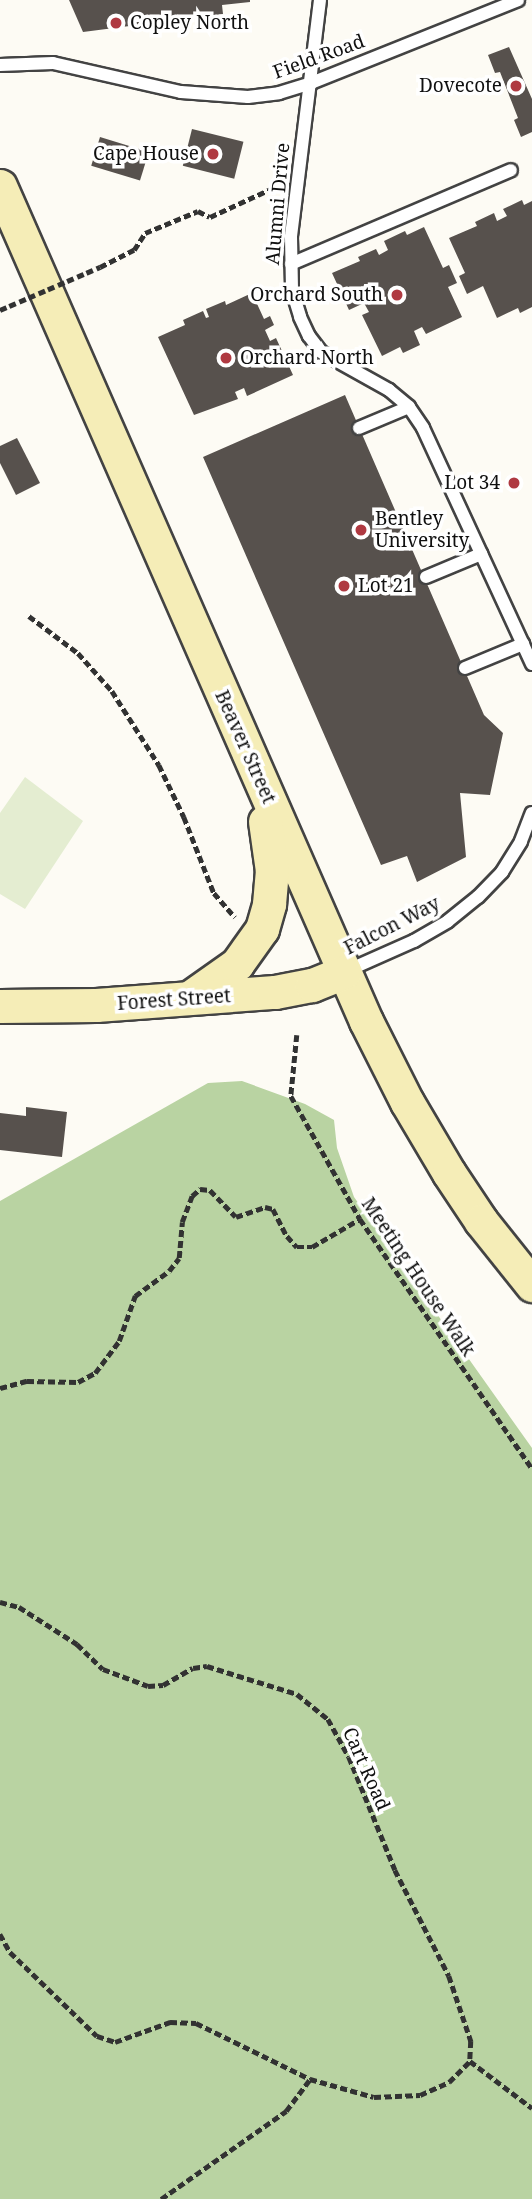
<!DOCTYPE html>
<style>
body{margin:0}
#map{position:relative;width:532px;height:2199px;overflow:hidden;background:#fdfbf4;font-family:"Noto Serif",serif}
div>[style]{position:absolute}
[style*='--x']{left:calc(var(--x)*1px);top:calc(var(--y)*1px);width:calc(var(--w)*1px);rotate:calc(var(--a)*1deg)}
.forest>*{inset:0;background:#b9d3a2}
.pitch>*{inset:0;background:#e4edd1}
.building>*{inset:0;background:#57514d;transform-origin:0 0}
.path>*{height:4.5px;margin-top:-2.25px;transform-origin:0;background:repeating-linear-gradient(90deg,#323232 0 7px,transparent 0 10.5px)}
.roads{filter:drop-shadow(2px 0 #434343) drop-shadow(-2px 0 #434343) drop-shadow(0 2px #434343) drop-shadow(0 -2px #434343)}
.lane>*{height:12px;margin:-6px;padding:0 6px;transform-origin:6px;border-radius:6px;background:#fff}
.secondary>*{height:33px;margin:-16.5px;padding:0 16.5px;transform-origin:16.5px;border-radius:16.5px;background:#f5edb7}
.path-bridge>*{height:4.5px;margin-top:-2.25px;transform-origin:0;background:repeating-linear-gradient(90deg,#323232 0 7px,transparent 0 10.5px)}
.dots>*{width:19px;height:19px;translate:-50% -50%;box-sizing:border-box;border:4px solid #fff;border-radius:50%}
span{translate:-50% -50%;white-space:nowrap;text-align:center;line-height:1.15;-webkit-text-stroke:7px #fff;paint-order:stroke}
.poi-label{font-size:19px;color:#101010}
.left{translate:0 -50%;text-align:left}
.right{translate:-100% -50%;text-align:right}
.street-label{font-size:19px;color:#101010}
</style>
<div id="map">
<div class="forest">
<i style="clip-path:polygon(242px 1081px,305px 1104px,334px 1120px,337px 1148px,354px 1197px,532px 1448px,532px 2199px,0 2199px,0 1201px,208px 1083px)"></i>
</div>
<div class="pitch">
<i style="clip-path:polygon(25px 777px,83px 821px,25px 909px,0 894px,0 813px)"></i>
</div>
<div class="building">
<i style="clip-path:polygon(69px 0,250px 0,250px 2px,222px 5px,223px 14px,83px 32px)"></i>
<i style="clip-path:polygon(509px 47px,532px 99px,532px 132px,521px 137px,514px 120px,518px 118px,500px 72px,495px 73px,488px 55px)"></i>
<i style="left:192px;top:129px;width:53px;height:38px;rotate:14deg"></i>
<i style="left:100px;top:137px;width:51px;height:30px;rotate:17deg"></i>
<i style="clip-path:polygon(522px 200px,524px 205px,532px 201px,532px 307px,520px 313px,518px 308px,497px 318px,483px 286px,467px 294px,459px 276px,465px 273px,449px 238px,477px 226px,475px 222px,494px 213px,497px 221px,507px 216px,503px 209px)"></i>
<i style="clip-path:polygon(424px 227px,443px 268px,449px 265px,457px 283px,448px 287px,462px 317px,426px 334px,422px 327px,414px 331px,420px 345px,403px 353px,400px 347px,382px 356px,362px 315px,369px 312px,364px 303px,349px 310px,332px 273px,360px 261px,358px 257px,376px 249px,379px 255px,388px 250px,384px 241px,405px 231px,407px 235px)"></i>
<i style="clip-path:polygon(252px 293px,264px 319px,270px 316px,274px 325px,265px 330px,270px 341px,276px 338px,293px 375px,247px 396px,244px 388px,235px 392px,238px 399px,194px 415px,158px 337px,185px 325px,183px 320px,203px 311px,206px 318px,209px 317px,206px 309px,225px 301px,226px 305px)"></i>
<i style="clip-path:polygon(345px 395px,484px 715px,503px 733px,490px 795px,460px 793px,466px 857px,417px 882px,407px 856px,381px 865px,203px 457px)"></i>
<i style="clip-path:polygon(17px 438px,40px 483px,16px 495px,0 463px,0 446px)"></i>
<i style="clip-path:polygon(26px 1107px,67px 1112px,62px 1157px,0 1150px,0 1113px,26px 1116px)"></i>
</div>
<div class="path">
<i style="--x:100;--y:267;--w:38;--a:-27"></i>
<i style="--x:134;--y:250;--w:20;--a:-57"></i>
<i style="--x:145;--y:233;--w:57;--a:-22.5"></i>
<i style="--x:198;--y:211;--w:13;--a:27"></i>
<i style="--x:210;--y:217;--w:74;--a:-24.8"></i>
<i style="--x:29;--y:616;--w:61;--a:37.1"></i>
<i style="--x:78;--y:653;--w:51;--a:48.2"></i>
<i style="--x:112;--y:691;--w:88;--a:57.6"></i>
<i style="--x:159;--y:765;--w:58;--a:64.3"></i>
<i style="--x:184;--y:817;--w:82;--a:68.5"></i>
<i style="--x:214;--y:893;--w:32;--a:49"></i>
<i style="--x:297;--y:1035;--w:61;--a:95.6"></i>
<i style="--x:291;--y:1096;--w:141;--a:60.7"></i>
<i style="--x:360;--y:1219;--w:303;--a:55.4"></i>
<i style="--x:0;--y:1388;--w:28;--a:-15"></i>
<i style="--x:27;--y:1381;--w:51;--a:1.1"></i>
<i style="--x:78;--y:1382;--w:19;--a:-28"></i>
<i style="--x:95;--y:1373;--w:40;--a:-53"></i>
<i style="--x:119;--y:1341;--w:48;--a:-70.4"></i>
<i style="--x:135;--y:1296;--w:42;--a:-36.3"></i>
<i style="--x:169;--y:1271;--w:16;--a:-52"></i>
<i style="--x:179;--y:1258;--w:36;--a:-85"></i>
<i style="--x:182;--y:1222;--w:28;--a:-69"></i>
<i style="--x:192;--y:1196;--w:11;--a:-41"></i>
<i style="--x:200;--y:1189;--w:10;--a:6"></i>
<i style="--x:210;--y:1190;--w:37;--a:46"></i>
<i style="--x:236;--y:1217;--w:31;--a:-19"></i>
<i style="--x:265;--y:1207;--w:8;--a:14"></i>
<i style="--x:273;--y:1209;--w:30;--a:63"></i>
<i style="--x:287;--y:1236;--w:15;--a:48"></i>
<i style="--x:297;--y:1247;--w:15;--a:0"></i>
<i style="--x:312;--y:1247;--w:56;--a:-30.3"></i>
<i style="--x:0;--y:1602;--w:20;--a:15"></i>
<i style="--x:19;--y:1607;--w:69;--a:32.5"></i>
<i style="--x:77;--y:1644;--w:36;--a:44"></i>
<i style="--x:103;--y:1669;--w:48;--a:20.7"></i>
<i style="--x:148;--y:1686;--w:15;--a:-4"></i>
<i style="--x:163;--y:1685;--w:34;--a:-30"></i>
<i style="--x:193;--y:1668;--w:14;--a:-8"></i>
<i style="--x:207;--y:1666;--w:94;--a:17.3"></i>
<i style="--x:297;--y:1694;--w:40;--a:39"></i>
<i style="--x:328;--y:1719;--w:43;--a:61.1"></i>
<i style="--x:349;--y:1757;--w:122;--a:67.8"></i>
<i style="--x:395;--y:1870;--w:119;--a:63"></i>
<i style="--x:449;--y:1976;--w:69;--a:71.3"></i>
<i style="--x:471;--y:2041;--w:20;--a:93"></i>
<i style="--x:470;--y:2061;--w:78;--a:37.2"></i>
<i style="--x:0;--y:1934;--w:21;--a:61"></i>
<i style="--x:10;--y:1952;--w:121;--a:44"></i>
<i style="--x:97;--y:2036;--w:19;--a:18"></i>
<i style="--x:115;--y:2042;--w:59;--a:-20"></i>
<i style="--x:170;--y:2022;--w:26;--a:2"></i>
<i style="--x:196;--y:2023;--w:127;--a:26.2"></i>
<i style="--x:310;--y:2079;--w:66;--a:15.7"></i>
<i style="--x:374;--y:2097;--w:46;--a:-2.5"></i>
<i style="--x:420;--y:2095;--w:32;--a:-24"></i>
<i style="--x:449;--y:2082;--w:30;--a:-45"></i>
<i style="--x:161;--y:2199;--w:153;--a:-35.1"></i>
<i style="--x:286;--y:2111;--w:40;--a:-53"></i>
</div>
<div class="roads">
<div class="lane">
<i style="--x:320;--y:0;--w:239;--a:97"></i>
<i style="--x:291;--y:237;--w:53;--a:88.9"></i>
<i style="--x:292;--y:290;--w:28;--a:73"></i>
<i style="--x:300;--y:317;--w:21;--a:65"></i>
<i style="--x:309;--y:336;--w:20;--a:53"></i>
<i style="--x:321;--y:352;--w:78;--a:29.2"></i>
<i style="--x:389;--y:390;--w:26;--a:40"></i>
<i style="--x:409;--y:407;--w:25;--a:56"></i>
<i style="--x:423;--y:428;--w:260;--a:65.2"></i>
<i style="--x:0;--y:65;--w:53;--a:-2.2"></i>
<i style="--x:53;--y:63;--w:131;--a:12.8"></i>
<i style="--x:181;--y:92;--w:67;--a:4.3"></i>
<i style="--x:248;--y:97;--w:31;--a:-7"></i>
<i style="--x:279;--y:93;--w:34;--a:-17"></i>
<i style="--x:311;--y:83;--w:223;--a:-21.8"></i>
<i style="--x:291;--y:264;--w:239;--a:-23.1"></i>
<i style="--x:359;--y:428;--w:54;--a:-22.8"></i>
<i style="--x:426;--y:577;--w:60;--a:-22.7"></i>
<i style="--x:465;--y:668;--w:63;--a:-22.5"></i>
<i style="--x:344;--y:972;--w:77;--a:-23.9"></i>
<i style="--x:414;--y:941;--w:39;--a:-30"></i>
<i style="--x:448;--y:921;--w:38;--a:-39"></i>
<i style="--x:478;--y:897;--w:35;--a:-46"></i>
<i style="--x:502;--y:872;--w:36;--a:-58"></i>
<i style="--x:521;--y:841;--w:30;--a:-69"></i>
</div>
<div class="secondary">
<i style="--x:0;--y:186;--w:912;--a:66.33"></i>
<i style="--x:366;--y:1021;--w:91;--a:63.2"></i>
<i style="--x:407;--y:1102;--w:82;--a:59.4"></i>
<i style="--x:449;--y:1173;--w:58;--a:56.3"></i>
<i style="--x:481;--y:1221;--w:82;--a:51.4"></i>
<i style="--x:189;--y:998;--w:59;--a:-35.3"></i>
<i style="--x:237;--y:964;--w:43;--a:-54.5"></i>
<i style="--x:262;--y:929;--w:26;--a:-74"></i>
<i style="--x:269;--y:904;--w:33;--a:-85"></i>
<i style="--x:272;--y:871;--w:50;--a:-98"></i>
<i style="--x:0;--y:1006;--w:96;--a:-0.6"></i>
<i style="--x:96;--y:1005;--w:179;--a:-4.2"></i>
<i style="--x:275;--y:992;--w:38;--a:-11"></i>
<i style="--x:312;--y:985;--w:35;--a:-22"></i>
</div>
</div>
<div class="path-bridge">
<i style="--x:0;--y:310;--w:109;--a:-23.3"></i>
</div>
<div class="dots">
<i style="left:116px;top:23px;background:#af3941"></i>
<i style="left:516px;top:86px;background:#af3941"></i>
<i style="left:213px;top:154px;background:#af3941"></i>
<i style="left:397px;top:295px;background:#af3941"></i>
<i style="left:226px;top:358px;background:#af3941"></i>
<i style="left:514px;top:483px;background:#af3941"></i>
<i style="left:361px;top:530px;background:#af3941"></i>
<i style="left:344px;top:586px;background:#af3941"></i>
</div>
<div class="poi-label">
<span class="left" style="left:130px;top:23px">Copley North</span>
<span class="right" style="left:502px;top:86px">Dovecote</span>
<span class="right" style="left:199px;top:154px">Cape House</span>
<span class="right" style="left:383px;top:295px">Orchard South</span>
<span class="left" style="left:240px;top:358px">Orchard North</span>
<span class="right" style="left:500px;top:483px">Lot 34</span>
<span class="left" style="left:375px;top:530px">Bentley<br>University</span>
<span class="left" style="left:358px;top:586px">Lot 21</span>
</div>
<div class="street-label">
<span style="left:319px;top:57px;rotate:-20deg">Field Road</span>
<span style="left:278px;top:204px;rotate:-85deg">Alumni Drive</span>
<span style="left:245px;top:747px;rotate:66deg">Beaver Street</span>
<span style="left:392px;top:926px;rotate:-27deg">Falcon Way</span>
<span style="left:174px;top:1000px;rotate:-4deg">Forest Street</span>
<span style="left:418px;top:1277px;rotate:56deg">Meeting House Walk</span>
<span style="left:366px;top:1769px;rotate:66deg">Cart Road</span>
</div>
</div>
